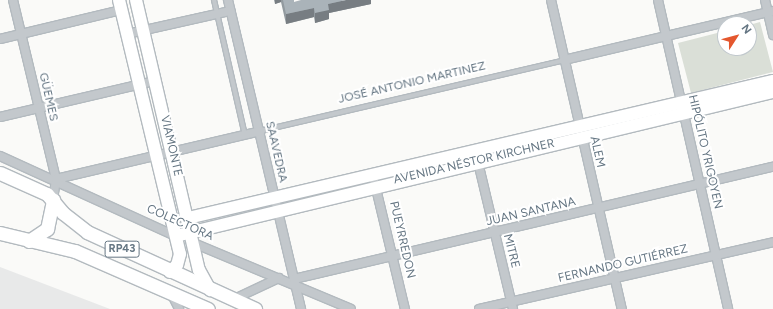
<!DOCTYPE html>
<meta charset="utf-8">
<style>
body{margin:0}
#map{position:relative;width:773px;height:309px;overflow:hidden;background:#fafaf8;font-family:Figtree,sans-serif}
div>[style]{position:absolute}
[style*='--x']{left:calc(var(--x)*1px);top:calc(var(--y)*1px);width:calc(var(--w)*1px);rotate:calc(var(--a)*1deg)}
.built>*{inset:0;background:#e8e9e9}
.green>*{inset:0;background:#dadfd7}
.roads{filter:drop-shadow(1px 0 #b3babf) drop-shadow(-1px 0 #b3babf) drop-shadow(0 1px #b3babf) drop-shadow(0 -1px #b3babf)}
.lane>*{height:4px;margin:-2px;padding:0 2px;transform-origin:2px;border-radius:2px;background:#c3c8cc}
.street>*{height:8px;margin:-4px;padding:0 4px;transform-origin:4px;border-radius:4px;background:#c3c8cc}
.secondary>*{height:12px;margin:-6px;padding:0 6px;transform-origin:6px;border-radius:6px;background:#fff}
.primary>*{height:13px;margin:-6.5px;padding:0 6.5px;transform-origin:6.5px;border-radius:6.5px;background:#fff}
.wall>*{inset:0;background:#929a9f}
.shaded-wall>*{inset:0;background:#777d82}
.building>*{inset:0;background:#aab3b9}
span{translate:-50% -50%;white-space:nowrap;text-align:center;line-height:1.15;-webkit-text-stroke:4px #fff;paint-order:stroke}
.shield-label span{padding:1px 3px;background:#fff;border:1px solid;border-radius:3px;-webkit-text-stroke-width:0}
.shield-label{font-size:11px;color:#657683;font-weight:700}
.street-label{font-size:12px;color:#657683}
.north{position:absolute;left:717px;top:16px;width:40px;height:40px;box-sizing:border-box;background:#fff;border:1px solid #c1c8cd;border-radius:50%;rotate:54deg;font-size:11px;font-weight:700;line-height:16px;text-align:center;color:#657683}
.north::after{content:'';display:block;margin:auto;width:14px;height:18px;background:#e4572e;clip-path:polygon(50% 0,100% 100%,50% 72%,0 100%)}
</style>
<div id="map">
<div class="built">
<i style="clip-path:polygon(0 267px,110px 309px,0 309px)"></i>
</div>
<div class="green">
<i style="clip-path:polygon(760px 22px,773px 72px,691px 93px,678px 43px,725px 31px,725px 48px,749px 48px,749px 25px)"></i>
</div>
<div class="roads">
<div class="lane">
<i style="--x:214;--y:0;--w:139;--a:77.1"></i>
<i style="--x:260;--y:131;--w:312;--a:-13.1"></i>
</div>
<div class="street">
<i style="--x:13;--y:0;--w:184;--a:76.5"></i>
<i style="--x:56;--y:179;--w:21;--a:98"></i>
<i style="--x:228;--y:0;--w:318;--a:76.7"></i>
<i style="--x:551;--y:0;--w:317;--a:77.1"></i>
<i style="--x:658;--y:0;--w:317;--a:77.2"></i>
<i style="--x:765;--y:0;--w:36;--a:77"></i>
<i style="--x:127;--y:34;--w:106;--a:-12.6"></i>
<i style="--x:0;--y:39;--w:124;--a:-13.5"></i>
<i style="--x:564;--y:60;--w:215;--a:-13.2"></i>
<i style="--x:0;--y:117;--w:159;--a:-13.1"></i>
<i style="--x:0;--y:156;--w:196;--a:24.5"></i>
<i style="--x:477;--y:158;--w:155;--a:76.6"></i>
<i style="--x:373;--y:176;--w:137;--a:76.5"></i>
<i style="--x:56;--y:179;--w:210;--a:-13.2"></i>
<i style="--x:191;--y:242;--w:173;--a:22.7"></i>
<i style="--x:294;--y:279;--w:492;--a:-13.2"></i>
<i style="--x:171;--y:293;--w:18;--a:63"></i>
<i style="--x:232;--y:300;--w:52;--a:-25.1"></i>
<i style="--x:479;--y:309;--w:302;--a:-12.8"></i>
</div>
<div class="secondary">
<i style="--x:119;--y:0;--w:261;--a:76.5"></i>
<i style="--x:180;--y:254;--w:11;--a:105"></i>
<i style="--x:177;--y:265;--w:10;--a:135"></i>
<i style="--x:136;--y:0;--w:277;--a:76.9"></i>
<i style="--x:199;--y:270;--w:23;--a:61"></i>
<i style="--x:188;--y:218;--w:601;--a:-13.18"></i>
<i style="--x:176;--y:236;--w:614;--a:-13.56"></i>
</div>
<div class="primary">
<i style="--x:0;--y:173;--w:51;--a:24.1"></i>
<i style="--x:47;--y:194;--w:25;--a:50"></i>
<i style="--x:63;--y:213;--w:31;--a:38"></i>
<i style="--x:87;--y:232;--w:185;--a:24.6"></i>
<i style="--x:0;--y:233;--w:77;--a:13.5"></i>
<i style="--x:75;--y:251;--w:145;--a:23.6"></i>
<i style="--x:29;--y:241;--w:22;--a:-34"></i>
<i style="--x:47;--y:229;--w:30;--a:-78"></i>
</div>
</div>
<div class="wall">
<i style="clip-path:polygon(274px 0,294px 0,294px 2px,371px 0,371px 4px,329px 13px,329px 19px,315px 23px,314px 17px,286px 24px,281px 2px,275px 4px)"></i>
</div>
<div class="shaded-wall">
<i style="clip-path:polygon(275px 0,281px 0,281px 2px,275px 4px)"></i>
<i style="clip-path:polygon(346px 0,371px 0,371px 4px,329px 13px,329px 19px,315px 23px,315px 13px,328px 4px)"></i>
<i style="clip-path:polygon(314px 8px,314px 17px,286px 24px,286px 14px)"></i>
</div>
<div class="building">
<i style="clip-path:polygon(283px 0,294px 0,294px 2px,301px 0,346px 0,328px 4px,329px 10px,315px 13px,314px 8px,286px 14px)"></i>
</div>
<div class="shield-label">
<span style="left:122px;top:249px">RP43</span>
</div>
<div class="street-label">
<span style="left:412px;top:83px;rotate:-13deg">JOSÉ ANTONIO MARTINEZ</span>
<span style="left:48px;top:97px;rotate:77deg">GÜEMES</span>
<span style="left:171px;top:146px;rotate:77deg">VIAMONTE</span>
<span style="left:276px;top:152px;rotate:77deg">SAAVEDRA</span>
<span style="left:597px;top:152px;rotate:77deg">ALEM</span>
<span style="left:705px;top:152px;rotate:77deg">HIPÓLITO YRIGOYEN</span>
<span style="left:474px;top:162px;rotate:-13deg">AVENIDA NÉSTOR KIRCHNER</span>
<span style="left:531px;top:212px;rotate:-13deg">JUAN SANTANA</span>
<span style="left:180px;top:223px;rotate:24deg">COLECTORA</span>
<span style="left:402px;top:240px;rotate:77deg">PUEYRREDON</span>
<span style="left:511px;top:251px;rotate:76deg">MITRE</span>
<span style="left:623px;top:264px;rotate:-13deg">FERNANDO GUTIÉRREZ</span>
</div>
<div class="north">N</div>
</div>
